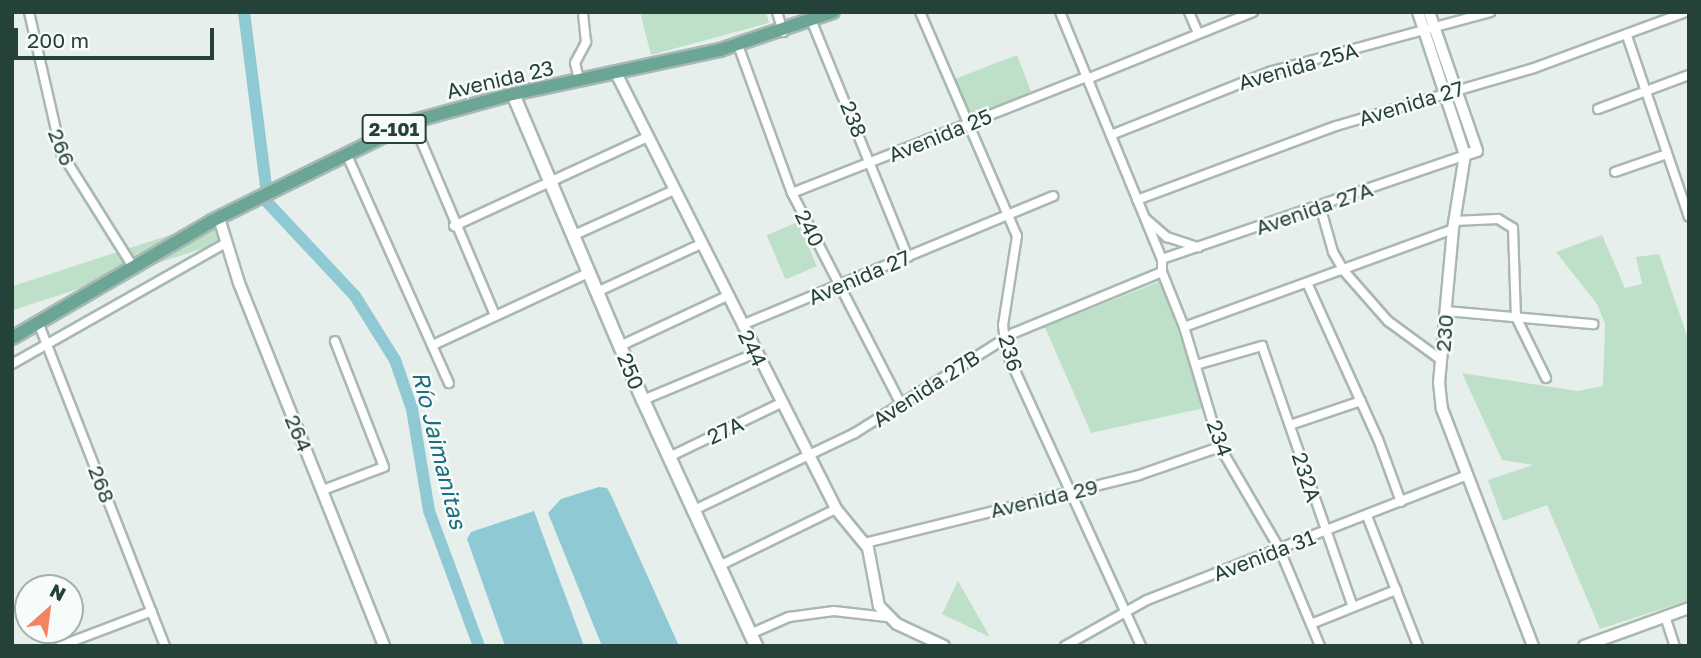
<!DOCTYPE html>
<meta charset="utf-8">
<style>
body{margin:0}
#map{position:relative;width:1701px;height:658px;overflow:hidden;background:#e6efeb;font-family:"Golos Text",sans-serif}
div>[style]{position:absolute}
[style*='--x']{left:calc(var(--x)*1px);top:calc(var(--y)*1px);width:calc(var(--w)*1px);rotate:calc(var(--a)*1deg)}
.green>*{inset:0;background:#bfe0c8;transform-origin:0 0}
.water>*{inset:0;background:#8ec9d4}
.river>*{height:12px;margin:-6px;padding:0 6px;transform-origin:6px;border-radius:6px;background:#8ec9d4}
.roads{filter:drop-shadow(2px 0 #a8b8b2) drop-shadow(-2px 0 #a8b8b2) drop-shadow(0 2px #a8b8b2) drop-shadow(0 -2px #a8b8b2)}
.minor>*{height:8px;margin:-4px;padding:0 4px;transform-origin:4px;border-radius:4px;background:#fff}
.tertiary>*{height:10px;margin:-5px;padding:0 5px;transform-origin:5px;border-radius:5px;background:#fff}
.secondary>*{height:12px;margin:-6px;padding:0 6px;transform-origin:6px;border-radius:6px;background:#fff}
.primary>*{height:12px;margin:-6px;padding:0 6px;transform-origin:6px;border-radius:6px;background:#6aa596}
span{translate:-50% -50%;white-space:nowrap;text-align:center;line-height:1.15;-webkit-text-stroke:5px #f7fbf9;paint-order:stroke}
.shield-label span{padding:2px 5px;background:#f7fbf9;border:2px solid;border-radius:5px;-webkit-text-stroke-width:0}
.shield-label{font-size:19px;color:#24423a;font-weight:700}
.street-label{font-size:21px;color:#24423a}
.water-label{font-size:23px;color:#1c6f80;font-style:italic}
.frame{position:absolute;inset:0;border:14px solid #24423a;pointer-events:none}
.north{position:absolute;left:14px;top:574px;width:70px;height:70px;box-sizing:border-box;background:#f7fbf9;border:2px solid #a3b1ad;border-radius:50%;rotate:28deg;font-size:19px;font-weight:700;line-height:28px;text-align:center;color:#24423a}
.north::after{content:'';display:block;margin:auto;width:24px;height:32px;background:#f4845f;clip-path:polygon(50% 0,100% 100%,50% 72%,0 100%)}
.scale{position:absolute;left:14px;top:28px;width:200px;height:32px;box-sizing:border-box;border:4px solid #24423a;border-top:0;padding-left:9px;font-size:21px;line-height:24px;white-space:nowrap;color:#24423a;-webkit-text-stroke:5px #f7fbf9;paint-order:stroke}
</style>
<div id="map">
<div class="green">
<i style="clip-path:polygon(640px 12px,766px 12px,769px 23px,651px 55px)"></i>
<i style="left:1017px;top:55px;width:40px;height:66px;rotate:69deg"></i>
<i style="left:219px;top:219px;width:23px;height:240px;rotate:72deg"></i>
<i style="left:798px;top:222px;width:48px;height:34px;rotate:67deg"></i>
<i style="clip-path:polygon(1602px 235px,1625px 288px,1642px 284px,1636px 257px,1659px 254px,1689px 341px,1689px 600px,1600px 629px,1547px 505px,1503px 521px,1488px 480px,1533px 465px,1502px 460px,1462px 373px,1577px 391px,1603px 386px,1605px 324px,1597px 304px,1556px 252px)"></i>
<i style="clip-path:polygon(1161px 281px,1204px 408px,1091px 433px,1045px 327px)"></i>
<i style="clip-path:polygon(958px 581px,990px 637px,942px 614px)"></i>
</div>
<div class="water">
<i style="clip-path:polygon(599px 487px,607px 488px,611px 495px,679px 646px,602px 646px,548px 513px,561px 499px)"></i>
<i style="clip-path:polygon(534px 511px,584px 646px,505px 646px,467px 539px,471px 532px)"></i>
</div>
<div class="river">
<i style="--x:244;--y:12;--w:193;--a:82.8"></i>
<i style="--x:268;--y:203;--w:127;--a:46.9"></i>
<i style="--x:355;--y:296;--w:75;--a:58"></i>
<i style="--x:395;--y:360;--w:52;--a:70.9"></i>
<i style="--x:412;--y:409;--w:103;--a:80.5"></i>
<i style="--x:429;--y:511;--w:144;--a:69.7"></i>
</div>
<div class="roads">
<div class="minor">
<i style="--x:29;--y:12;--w:144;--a:77.1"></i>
<i style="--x:61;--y:152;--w:136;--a:57.9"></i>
<i style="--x:777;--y:12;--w:21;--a:73"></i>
<i style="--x:920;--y:12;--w:244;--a:66.6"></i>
<i style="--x:1017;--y:236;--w:90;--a:98.9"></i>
<i style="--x:1003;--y:325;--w:26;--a:83"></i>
<i style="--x:1006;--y:351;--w:324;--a:65.4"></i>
<i style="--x:1060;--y:12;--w:267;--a:67.6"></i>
<i style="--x:1162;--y:259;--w:13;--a:90"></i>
<i style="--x:1162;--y:272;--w:59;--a:68.2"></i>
<i style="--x:1184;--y:327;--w:125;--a:73.3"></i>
<i style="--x:1220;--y:447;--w:117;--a:59.7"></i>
<i style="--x:1279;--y:548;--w:106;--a:67.3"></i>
<i style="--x:1189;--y:12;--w:23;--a:67"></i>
<i style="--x:812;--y:22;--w:254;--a:67.8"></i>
<i style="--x:1627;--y:36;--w:191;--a:71.1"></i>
<i style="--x:738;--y:45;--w:158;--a:70"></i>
<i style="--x:792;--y:193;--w:235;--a:62.7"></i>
<i style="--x:1087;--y:79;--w:179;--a:-22"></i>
<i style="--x:579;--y:80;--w:17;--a:-103"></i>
<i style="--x:575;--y:63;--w:24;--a:-62"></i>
<i style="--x:586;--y:42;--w:30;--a:-96"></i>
<i style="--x:1598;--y:109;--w:97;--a:-20.5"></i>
<i style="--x:1111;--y:135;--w:173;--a:-21.7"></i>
<i style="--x:1272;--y:71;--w:226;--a:-15.1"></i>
<i style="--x:419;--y:136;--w:194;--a:67"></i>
<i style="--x:346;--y:153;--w:252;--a:65.9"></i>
<i style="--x:1615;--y:172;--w:55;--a:-19.1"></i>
<i style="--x:792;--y:193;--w:317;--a:-21.5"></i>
<i style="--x:1137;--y:200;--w:212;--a:-20.4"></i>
<i style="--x:1336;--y:126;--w:206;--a:-16.3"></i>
<i style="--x:1534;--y:68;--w:162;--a:-20.2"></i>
<i style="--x:1320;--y:206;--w:48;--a:74.2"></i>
<i style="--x:1333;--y:252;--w:22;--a:60"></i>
<i style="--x:1344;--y:271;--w:67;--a:48.7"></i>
<i style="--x:1388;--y:321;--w:66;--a:36.3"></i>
<i style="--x:1146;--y:219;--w:28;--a:41"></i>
<i style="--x:1167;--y:237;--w:33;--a:18"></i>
<i style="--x:1454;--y:221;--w:44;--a:-2.6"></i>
<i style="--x:1498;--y:219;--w:17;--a:31"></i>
<i style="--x:1513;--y:228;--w:89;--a:88.1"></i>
<i style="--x:1516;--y:317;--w:68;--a:63.8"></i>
<i style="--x:454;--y:226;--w:210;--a:-24.7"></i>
<i style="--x:572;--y:236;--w:110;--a:-24.2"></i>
<i style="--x:1162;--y:259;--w:320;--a:-18.9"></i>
<i style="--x:1308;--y:285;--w:169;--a:65.6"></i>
<i style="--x:1378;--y:439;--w:67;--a:69.9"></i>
<i style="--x:597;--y:292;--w:115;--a:-24.8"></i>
<i style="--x:1446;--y:311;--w:148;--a:5.1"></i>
<i style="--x:38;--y:322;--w:348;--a:68.6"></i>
<i style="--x:742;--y:325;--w:337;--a:-22.5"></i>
<i style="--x:1184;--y:327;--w:286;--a:-20"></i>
<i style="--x:433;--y:345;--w:171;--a:-24.9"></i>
<i style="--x:620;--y:346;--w:118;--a:-25"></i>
<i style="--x:12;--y:364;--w:246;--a:-29.5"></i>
<i style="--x:1196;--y:365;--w:69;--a:-16.1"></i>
<i style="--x:1262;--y:346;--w:276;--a:70.8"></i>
<i style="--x:643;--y:400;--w:122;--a:-22.6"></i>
<i style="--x:1290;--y:425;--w:75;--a:-18.7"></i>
<i style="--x:669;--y:457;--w:124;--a:-25.7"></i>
<i style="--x:323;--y:490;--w:65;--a:-20.7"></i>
<i style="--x:384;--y:467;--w:135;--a:-111.3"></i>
<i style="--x:692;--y:511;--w:181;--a:-25.6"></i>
<i style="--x:855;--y:433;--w:188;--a:-32.2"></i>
<i style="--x:1014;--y:333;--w:160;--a:-22.4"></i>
<i style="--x:1367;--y:516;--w:140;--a:68.6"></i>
<i style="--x:865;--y:543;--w:282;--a:-13.9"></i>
<i style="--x:1139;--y:475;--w:86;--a:-19.1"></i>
<i style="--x:719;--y:566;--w:130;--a:-26"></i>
<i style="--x:1665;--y:616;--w:32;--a:72"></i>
<i style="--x:1311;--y:624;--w:92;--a:-21.8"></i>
<i style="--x:750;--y:634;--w:43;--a:-23.6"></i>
<i style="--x:789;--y:617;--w:45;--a:-7.6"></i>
<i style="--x:834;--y:611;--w:53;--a:6.5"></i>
<i style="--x:60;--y:646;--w:98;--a:-20.8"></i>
<i style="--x:1065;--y:646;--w:94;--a:-29.3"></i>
<i style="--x:1147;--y:600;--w:344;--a:-21.3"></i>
</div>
<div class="tertiary">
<i style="--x:1418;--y:12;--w:151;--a:71.8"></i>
<i style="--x:1465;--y:155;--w:75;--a:99.2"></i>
<i style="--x:1453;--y:229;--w:154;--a:95.2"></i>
<i style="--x:1439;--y:382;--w:27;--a:84"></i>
<i style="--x:1442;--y:409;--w:254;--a:69"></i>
<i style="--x:1429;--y:12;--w:147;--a:70.9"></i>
<i style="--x:1477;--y:151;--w:13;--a:162"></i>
<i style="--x:617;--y:75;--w:486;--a:63.2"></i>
<i style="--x:836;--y:509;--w:50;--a:50.6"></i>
<i style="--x:868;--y:548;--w:59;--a:79.3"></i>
<i style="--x:879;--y:606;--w:25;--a:45"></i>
<i style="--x:897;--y:624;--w:52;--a:25.1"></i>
<i style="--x:219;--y:218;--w:68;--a:72.9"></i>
<i style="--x:239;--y:283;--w:391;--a:68.2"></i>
<i style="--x:1584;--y:646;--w:112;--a:-19.9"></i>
</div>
<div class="secondary">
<i style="--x:513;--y:94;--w:332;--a:67"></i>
<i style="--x:643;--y:400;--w:271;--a:65.3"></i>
</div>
<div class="primary">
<i style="--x:12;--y:338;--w:232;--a:-30.3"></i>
<i style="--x:212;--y:221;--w:225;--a:-26.3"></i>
<i style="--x:414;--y:121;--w:103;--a:-15.3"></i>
<i style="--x:513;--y:94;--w:212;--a:-12"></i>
<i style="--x:720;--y:50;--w:119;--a:-18.6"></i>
</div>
</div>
<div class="shield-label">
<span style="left:394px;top:129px">2-101</span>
</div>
<div class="street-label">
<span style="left:1298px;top:66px;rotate:-16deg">Avenida 25A</span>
<span style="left:500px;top:79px;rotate:-13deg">Avenida 23</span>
<span style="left:1411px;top:103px;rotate:-17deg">Avenida 27</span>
<span style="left:854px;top:119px;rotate:68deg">238</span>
<span style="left:940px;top:135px;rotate:-22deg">Avenida 25</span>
<span style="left:62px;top:147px;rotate:68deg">266</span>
<span style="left:1314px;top:208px;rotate:-19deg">Avenida 27A</span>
<span style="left:810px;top:228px;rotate:63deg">240</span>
<span style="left:859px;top:277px;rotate:-23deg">Avenida 27</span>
<span style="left:1444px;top:333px;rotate:-85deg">230</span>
<span style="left:753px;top:348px;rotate:64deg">244</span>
<span style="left:1011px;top:353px;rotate:74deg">236</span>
<span style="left:631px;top:371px;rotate:68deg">250</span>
<span style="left:926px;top:388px;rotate:-33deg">Avenida 27B</span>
<span style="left:725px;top:430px;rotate:-25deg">27A</span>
<span style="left:299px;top:433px;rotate:67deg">264</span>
<span style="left:1220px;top:438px;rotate:70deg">234</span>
<span style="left:1307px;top:477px;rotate:72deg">232A</span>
<span style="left:102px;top:484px;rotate:69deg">268</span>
<span style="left:1044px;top:498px;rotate:-13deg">Avenida 29</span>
<span style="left:1264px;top:555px;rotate:-21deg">Avenida 31</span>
</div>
<div class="water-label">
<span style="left:440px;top:450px;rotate:76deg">Río Jaimanitas</span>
</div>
<div class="frame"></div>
<div class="north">N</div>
<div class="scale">200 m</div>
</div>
